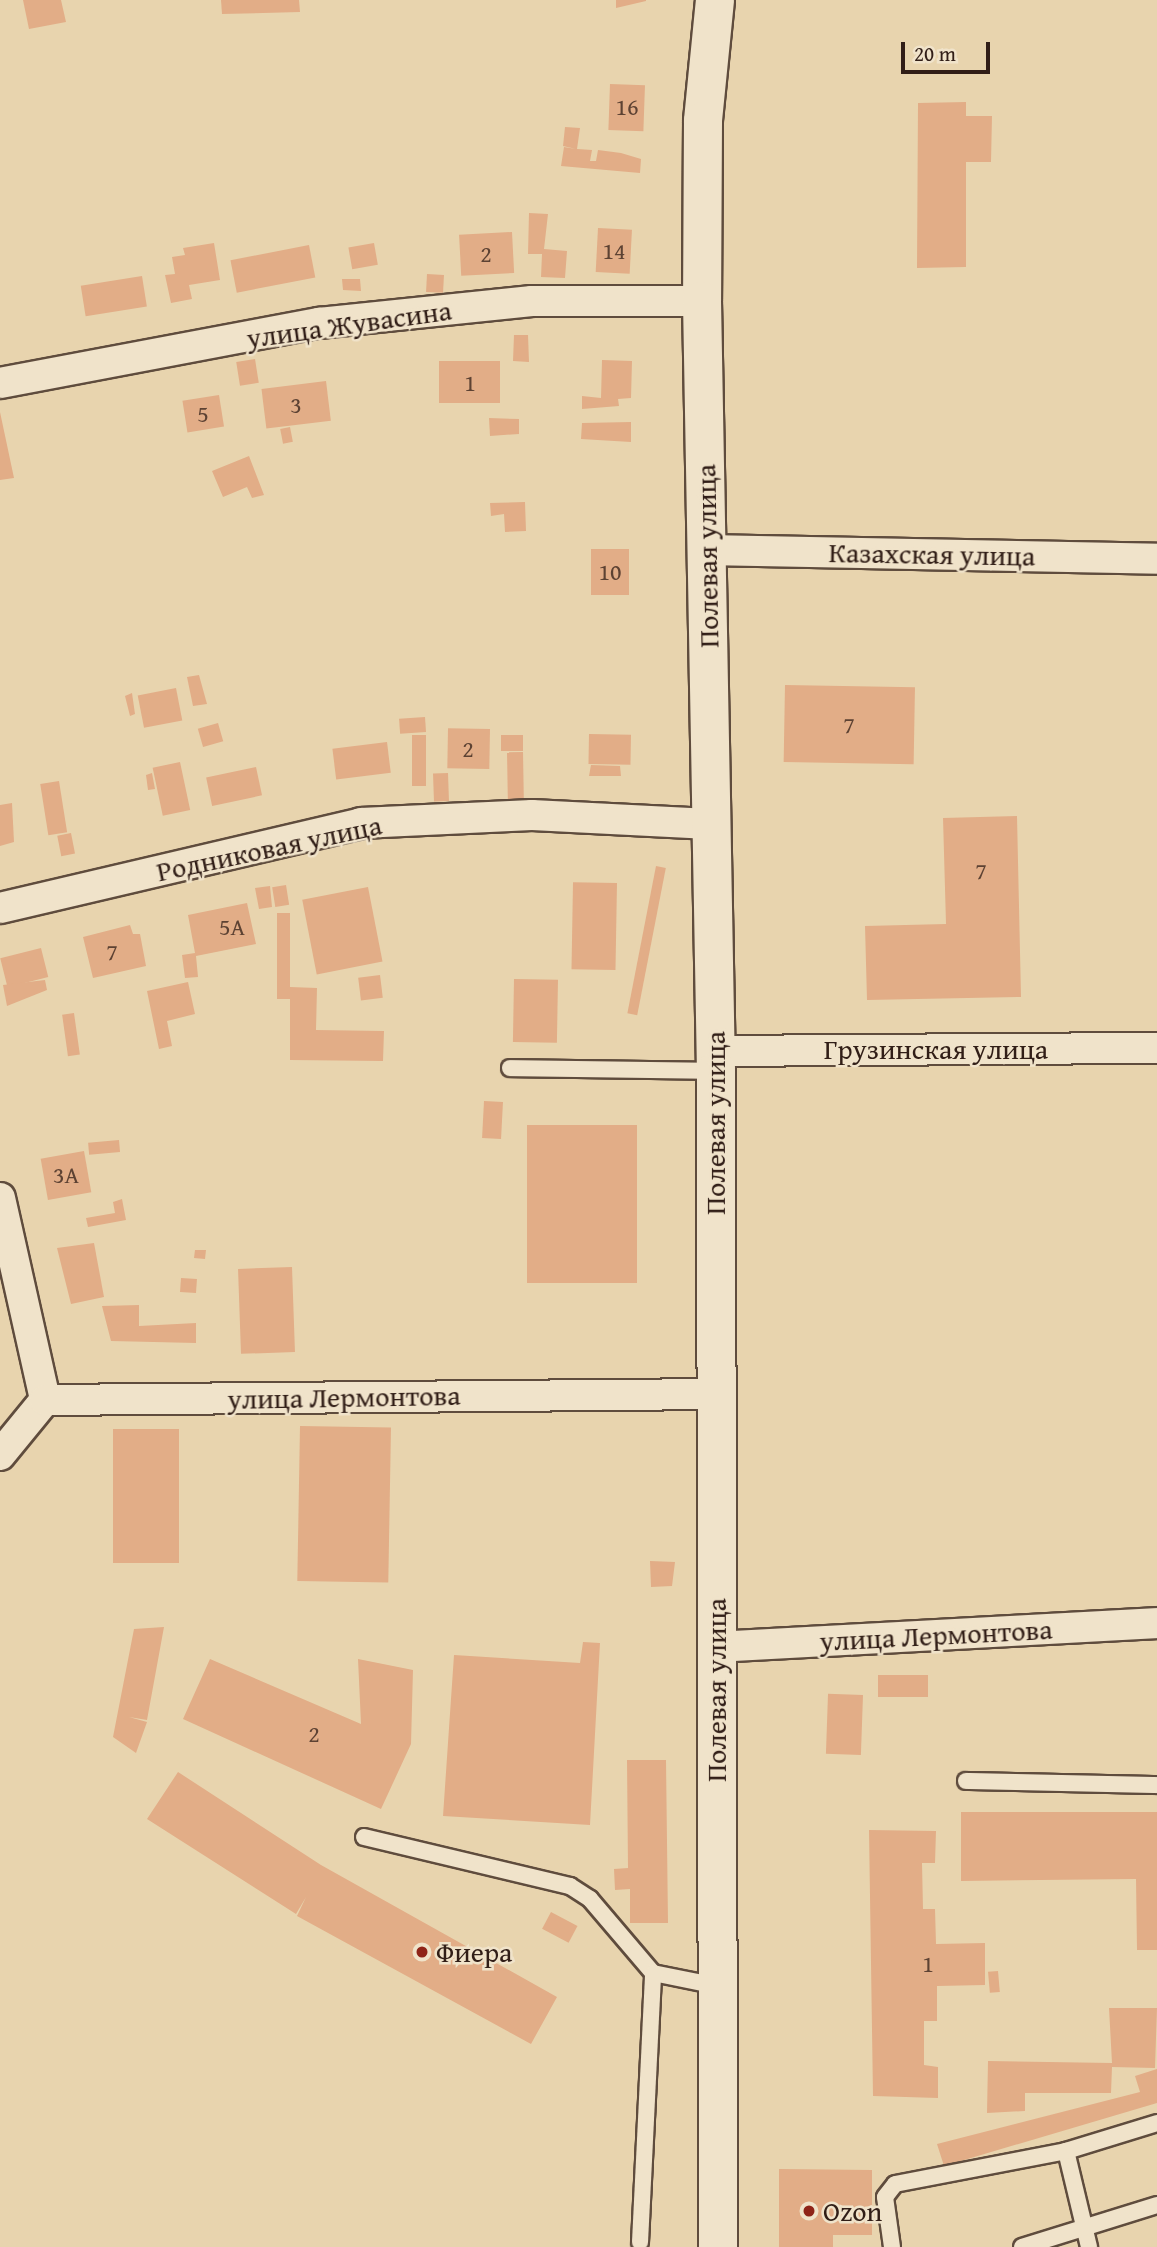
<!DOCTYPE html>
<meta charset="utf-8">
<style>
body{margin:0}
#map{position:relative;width:1157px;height:2247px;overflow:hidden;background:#e8d4ae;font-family:"Gentium Book Plus",serif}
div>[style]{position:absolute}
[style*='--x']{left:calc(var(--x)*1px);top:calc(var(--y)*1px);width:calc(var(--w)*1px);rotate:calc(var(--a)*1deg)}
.building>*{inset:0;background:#e2ad87;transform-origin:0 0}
.roads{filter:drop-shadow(2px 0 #5f4c3d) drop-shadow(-2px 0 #5f4c3d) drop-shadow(0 2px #5f4c3d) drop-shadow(0 -2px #5f4c3d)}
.service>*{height:16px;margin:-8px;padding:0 8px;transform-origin:8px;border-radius:8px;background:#f0e3ca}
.minor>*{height:30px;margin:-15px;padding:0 15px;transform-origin:15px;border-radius:15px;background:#f0e3ca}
.tertiary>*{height:38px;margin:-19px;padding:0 19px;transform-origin:19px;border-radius:19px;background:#f0e3ca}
.dots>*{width:19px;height:19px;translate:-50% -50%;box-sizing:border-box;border:4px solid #f0e3ca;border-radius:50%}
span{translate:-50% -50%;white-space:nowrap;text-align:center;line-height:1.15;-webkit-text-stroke:5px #f0e3ca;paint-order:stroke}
.number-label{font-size:24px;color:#5d4233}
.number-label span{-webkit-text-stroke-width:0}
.street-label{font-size:28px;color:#311e17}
.poi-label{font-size:28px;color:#311e17}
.left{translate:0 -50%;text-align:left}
.scale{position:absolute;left:901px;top:42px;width:89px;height:32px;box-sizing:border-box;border:4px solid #311e17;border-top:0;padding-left:9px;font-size:21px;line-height:24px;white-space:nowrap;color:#311e17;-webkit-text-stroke:5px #f0e3ca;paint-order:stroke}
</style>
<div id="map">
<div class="building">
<i style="clip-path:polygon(23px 0,61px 0,66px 22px,29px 29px)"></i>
<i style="clip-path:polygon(221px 0,299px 0,300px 12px,222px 14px)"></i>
<i style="clip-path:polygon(616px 0,646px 0,646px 1px,616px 8px)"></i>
<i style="left:610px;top:84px;width:35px;height:46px;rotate:2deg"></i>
<i style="clip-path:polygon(966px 102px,966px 116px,992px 116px,991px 162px,966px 162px,966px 267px,917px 268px,918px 103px)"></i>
<i style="clip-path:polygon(565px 127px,580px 128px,577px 149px,592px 150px,590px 161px,596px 161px,598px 150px,621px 153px,641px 159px,640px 173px,561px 166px,564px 147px,576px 149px,563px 146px)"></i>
<i style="clip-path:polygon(529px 213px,548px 214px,544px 249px,567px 251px,565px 278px,541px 277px,542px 254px,528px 254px)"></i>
<i style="left:598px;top:228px;width:34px;height:44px;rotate:3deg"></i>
<i style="left:512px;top:232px;width:41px;height:53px;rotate:87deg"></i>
<i style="clip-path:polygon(214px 243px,220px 280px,189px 285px,192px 299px,171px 303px,165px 275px,175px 274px,172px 257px,185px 255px,183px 248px)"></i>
<i style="left:374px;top:243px;width:22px;height:26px;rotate:80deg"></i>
<i style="left:309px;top:245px;width:33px;height:80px;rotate:79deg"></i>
<i style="left:427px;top:274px;width:17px;height:18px;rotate:3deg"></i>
<i style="left:142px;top:276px;width:31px;height:62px;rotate:81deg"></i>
<i style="clip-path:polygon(342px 279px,360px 279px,361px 291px,343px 290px)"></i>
<i style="clip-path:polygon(514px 335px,528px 335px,529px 362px,513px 361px)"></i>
<i style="left:255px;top:359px;width:24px;height:19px;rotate:81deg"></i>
<i style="clip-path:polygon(602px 360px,632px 361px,631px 398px,618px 399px,619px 406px,582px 409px,582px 396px,601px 398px)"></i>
<i style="left:500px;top:361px;width:42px;height:61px;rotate:90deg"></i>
<i style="left:326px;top:381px;width:40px;height:65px;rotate:83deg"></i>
<i style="left:219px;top:395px;width:32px;height:37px;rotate:81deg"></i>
<i style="clip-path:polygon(0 412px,14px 478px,0 480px)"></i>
<i style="clip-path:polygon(489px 418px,519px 419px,519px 434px,490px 436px)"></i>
<i style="clip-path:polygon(631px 422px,631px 442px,581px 439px,582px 423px)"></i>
<i style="left:290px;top:427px;width:15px;height:10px;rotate:79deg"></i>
<i style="clip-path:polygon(249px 456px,264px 495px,252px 498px,247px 487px,223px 497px,212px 471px)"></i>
<i style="clip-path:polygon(525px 502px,526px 531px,505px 532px,504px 514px,491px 516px,490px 503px)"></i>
<i style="left:591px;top:549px;width:38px;height:46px"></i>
<i style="clip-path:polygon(199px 675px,207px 704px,193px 706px,187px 677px)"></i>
<i style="left:785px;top:685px;width:130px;height:77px;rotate:1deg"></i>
<i style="left:176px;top:688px;width:33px;height:39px;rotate:79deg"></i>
<i style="clip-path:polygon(132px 693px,135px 714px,130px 716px,125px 696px)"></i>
<i style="left:425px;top:717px;width:15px;height:26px;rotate:86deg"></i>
<i style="left:218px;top:723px;width:19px;height:21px;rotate:74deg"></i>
<i style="left:490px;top:729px;width:40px;height:42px;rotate:91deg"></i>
<i style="left:589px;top:734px;width:42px;height:30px;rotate:1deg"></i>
<i style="left:412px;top:735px;width:14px;height:51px"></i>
<i style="left:523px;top:735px;width:16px;height:22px;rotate:90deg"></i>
<i style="left:387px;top:742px;width:31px;height:55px;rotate:83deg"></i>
<i style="left:523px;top:752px;width:50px;height:16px;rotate:89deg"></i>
<i style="left:180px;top:762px;width:49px;height:28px;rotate:78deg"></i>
<i style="clip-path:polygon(591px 765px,620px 766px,621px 776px,589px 776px)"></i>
<i style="left:256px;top:767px;width:29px;height:51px;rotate:78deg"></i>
<i style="clip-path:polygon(152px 773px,155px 789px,148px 790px,146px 775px)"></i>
<i style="left:448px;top:773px;width:28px;height:15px;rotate:88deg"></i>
<i style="left:59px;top:781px;width:52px;height:19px;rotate:81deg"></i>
<i style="clip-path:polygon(12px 803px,14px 842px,0 846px,0 805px)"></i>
<i style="clip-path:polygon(1017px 816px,1021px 997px,867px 1000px,865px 926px,946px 924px,943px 818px)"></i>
<i style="left:71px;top:833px;width:21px;height:14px;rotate:79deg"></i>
<i style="left:656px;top:866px;width:10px;height:150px;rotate:11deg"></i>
<i style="left:617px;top:883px;width:87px;height:44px;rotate:91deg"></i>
<i style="left:286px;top:885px;width:20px;height:14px;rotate:81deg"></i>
<i style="clip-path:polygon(270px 886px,272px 907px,259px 909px,255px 888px)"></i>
<i style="left:368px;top:887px;width:76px;height:67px;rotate:79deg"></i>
<i style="clip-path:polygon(247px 903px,256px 944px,196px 956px,198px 977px,185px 978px,182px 955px,195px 953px,188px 915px)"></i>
<i style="left:277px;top:913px;width:13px;height:86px"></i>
<i style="clip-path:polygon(130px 925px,133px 934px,140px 934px,146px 966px,93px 978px,83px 937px)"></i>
<i style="left:41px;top:948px;width:30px;height:42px;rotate:76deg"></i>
<i style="left:380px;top:975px;width:23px;height:22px;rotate:83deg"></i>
<i style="left:514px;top:979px;width:44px;height:63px;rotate:1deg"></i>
<i style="clip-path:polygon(45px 980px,47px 990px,7px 1006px,3px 985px)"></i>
<i style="clip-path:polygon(188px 982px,195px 1014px,167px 1021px,172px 1046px,159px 1049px,147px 991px)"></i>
<i style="clip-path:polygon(290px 987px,317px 988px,316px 1030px,384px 1031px,383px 1061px,290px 1060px)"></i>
<i style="left:74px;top:1013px;width:42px;height:12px;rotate:82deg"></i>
<i style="left:484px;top:1101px;width:19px;height:37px;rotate:3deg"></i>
<i style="left:527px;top:1125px;width:110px;height:158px"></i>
<i style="left:119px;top:1140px;width:12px;height:31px;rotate:85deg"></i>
<i style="left:84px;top:1151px;width:42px;height:44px;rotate:80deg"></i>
<i style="clip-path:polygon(122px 1199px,126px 1220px,88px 1227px,86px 1218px,115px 1213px,113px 1202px)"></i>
<i style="clip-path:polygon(94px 1243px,104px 1297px,71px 1304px,57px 1248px)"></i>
<i style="clip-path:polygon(195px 1250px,206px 1250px,205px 1259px,194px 1258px)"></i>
<i style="left:292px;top:1267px;width:85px;height:54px;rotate:88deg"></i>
<i style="left:181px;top:1278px;width:16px;height:14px;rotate:4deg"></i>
<i style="clip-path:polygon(139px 1305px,139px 1326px,196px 1323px,196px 1343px,111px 1341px,102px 1306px)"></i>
<i style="left:300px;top:1426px;width:91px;height:155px;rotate:1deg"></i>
<i style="left:113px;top:1429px;width:66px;height:134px"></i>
<i style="clip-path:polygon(650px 1561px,675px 1562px,672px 1586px,651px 1587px)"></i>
<i style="clip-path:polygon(164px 1627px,147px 1720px,129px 1717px,147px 1722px,136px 1753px,113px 1737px,134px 1629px)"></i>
<i style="clip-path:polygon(583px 1642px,600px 1643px,590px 1825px,443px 1816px,454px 1655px,580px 1663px)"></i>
<i style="clip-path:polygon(210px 1659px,361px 1724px,358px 1659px,413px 1670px,411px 1744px,381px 1809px,183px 1719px)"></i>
<i style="left:878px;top:1675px;width:50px;height:22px"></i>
<i style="left:863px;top:1695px;width:60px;height:35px;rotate:92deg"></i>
<i style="clip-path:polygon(627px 1760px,666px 1760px,668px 1923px,630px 1923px,630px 1889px,615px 1890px,614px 1869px,628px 1868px)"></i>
<i style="clip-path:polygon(178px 1772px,321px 1865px,557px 1997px,531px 2044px,297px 1916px,306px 1897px,296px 1914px,147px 1819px)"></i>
<i style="clip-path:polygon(961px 1812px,1157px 1812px,1157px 1950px,1137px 1950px,1136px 1879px,961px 1881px)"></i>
<i style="clip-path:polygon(869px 1830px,936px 1831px,935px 1863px,922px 1863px,923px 1909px,935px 1909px,936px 1944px,985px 1943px,985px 1985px,937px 1986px,937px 2021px,924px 2021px,924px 2065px,938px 2067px,938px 2098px,873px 2096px)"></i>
<i style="left:551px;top:1912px;width:30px;height:19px;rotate:28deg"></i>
<i style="left:998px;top:1971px;width:21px;height:10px;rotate:85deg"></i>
<i style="clip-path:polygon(1109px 2008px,1157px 2008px,1155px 2068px,1112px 2067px,1111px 2093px,1025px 2093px,1025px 2111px,987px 2113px,988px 2061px,1112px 2063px)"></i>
<i style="clip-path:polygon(1157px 2069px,1157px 2103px,944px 2166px,937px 2144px,1140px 2092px,1135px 2076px)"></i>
<i style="clip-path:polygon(779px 2169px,872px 2170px,872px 2235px,833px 2235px,833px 2247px,779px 2247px)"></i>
</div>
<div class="roads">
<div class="service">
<i style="--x:510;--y:1068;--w:206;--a:0.8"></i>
<i style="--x:966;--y:1781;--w:191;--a:1.2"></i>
<i style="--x:364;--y:1837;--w:212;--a:13.4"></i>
<i style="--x:570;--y:1886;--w:24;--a:33"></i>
<i style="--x:590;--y:1899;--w:97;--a:49.6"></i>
<i style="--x:653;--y:1973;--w:65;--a:11.5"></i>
<i style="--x:1066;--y:2151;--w:99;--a:76.5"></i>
<i style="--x:640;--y:2242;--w:269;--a:-87.2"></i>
<i style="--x:892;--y:2247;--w:50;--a:-98"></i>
<i style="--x:885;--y:2197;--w:16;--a:-52"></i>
<i style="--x:895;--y:2184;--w:174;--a:-10.9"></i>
<i style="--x:1066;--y:2151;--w:95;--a:-17.1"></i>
<i style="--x:1022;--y:2247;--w:141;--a:-17.3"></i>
</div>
<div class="minor">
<i style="--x:0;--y:383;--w:325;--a:-10.7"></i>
<i style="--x:319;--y:323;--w:214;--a:-5.9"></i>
<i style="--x:532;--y:301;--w:170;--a:0"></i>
<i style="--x:708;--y:550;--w:449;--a:1.1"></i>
<i style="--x:0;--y:908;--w:371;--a:-13.2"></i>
<i style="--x:361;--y:823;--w:171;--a:-2.7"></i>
<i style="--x:532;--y:815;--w:178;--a:2.9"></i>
<i style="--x:714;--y:1051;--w:443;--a:-0.4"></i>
<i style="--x:0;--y:1198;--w:207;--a:77.4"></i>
<i style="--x:0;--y:1455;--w:71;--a:-50.7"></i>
<i style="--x:45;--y:1400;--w:670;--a:-0.51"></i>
<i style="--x:716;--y:1647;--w:442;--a:-3.1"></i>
</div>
<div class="tertiary">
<i style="--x:715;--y:0;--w:122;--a:95.7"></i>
<i style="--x:703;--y:121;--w:180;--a:90.3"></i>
<i style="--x:702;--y:301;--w:770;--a:88.96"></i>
<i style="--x:716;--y:1071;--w:1176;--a:89.9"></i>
</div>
</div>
<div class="dots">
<i style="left:422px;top:1952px;background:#8f2418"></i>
<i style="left:809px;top:2211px;background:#8f2418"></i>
</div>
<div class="number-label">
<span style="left:627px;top:107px">16</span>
<span style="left:614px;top:251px">14</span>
<span style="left:486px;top:254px">2</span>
<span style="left:470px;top:383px">1</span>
<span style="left:296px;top:405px">3</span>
<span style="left:203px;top:414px">5</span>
<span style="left:610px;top:572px">10</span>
<span style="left:849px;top:725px">7</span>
<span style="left:468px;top:749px">2</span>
<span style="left:981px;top:871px">7</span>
<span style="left:232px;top:927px">5А</span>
<span style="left:112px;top:952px">7</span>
<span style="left:66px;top:1175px">3А</span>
<span style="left:314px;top:1734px">2</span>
<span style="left:928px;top:1964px">1</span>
</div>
<div class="street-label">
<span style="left:349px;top:324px;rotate:-8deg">улица Жувасина</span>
<span style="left:932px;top:554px;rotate:1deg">Казахская улица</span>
<span style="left:707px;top:556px;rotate:-91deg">Полевая улица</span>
<span style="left:269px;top:848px;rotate:-12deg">Родниковая улица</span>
<span style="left:936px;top:1049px">Грузинская улица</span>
<span style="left:715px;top:1123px;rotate:-90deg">Полевая улица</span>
<span style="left:344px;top:1397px;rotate:-1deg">улица Лермонтова</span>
<span style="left:936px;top:1635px;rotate:-3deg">улица Лермонтова</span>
<span style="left:716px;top:1690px;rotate:-90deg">Полевая улица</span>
</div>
<div class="poi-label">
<span class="left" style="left:436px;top:1952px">Фиера</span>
<span class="left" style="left:823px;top:2211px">Ozon</span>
</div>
<div class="scale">20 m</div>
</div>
